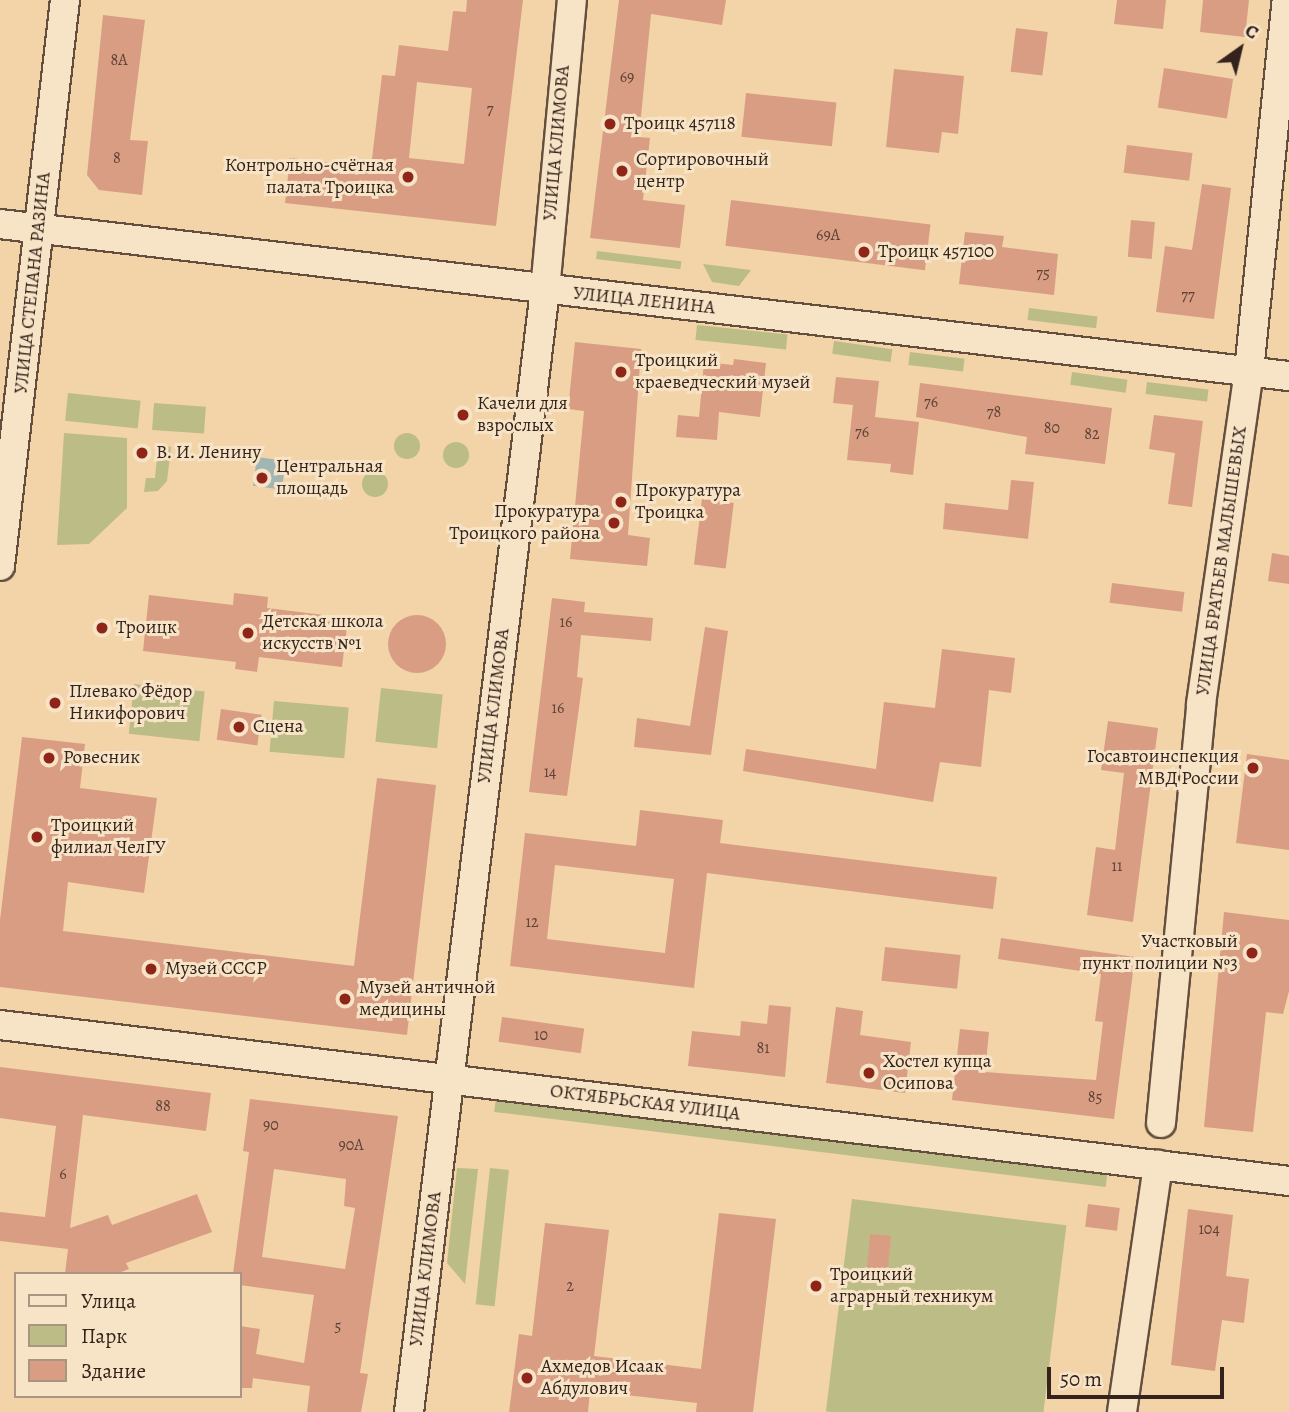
<!DOCTYPE html>
<meta charset="utf-8">
<style>
body{margin:0}
#map{position:relative;width:1289px;height:1412px;overflow:hidden;background:#f2d4a8;font-family:Alegreya,serif}
div>[style]{position:absolute}
[style*='--x']{left:calc(var(--x)*1px);top:calc(var(--y)*1px);width:calc(var(--w)*1px);rotate:calc(var(--a)*1deg)}
.green>*{inset:0;background:#bcbc86;transform-origin:0 0}
.round{border-radius:50%}
.water>*{inset:0;background:#a0b5b4;transform-origin:0 0}
.building>*{inset:0;background:#d99d83;transform-origin:0 0}
.roads{filter:drop-shadow(2px 0 #644f3f) drop-shadow(-2px 0 #644f3f) drop-shadow(0 2px #644f3f) drop-shadow(0 -2px #644f3f)}
.minor>*{height:28px;margin:-14px;padding:0 14px;transform-origin:14px;border-radius:14px;background:#f7e3c6}
.dots>*{width:19px;height:19px;translate:-50% -50%;box-sizing:border-box;border:4px solid #f7e3c6;border-radius:50%}
span{translate:-50% -50%;white-space:nowrap;text-align:center;line-height:1.15;-webkit-text-stroke:6px #f7e3c6;paint-order:stroke}
.number-label{font-size:16px;color:#5d4236}
.number-label span{-webkit-text-stroke-width:0}
.poi-label{font-size:19px;color:#34231c}
.left{translate:0 -50%;text-align:left}
.right{translate:-100% -50%;text-align:right}
.street-label{font-size:19px;color:#34231c}
.legend{position:absolute;left:14px;top:1272px;width:228px;height:126px;box-sizing:border-box;background:#f7e3c6;border:2px solid #a99682;margin:0;padding:9px 12px;list-style:none;font-size:21px;color:#34231c}
.legend li{display:flex;align-items:center;gap:14px;height:35px}
.legend b{width:35px;border:2px solid #a99682}
.north{position:absolute;left:1205px;top:14px;width:70px;height:70px;-webkit-text-stroke:5px #f7e3c6;paint-order:stroke;rotate:34deg;font-size:19px;font-weight:700;line-height:28px;text-align:center;color:#34231c}
.north::after{content:'';display:block;margin:auto;width:24px;height:32px;background:#34231c;clip-path:polygon(50% 0,100% 100%,50% 72%,0 100%)}
.scale{position:absolute;left:1047px;top:1367px;width:177px;height:32px;box-sizing:border-box;border:4px solid #34231c;border-top:0;padding-left:9px;font-size:21px;line-height:24px;white-space:nowrap;color:#34231c;-webkit-text-stroke:5px #f7e3c6;paint-order:stroke}
</style>
<div id="map">
<div class="green">
<i style="left:597px;top:251px;width:85px;height:8px;rotate:7deg"></i>
<i style="clip-path:polygon(703px 264px,751px 270px,739px 286px,712px 282px)"></i>
<i style="left:1029px;top:308px;width:69px;height:12px;rotate:7deg"></i>
<i style="left:697px;top:325px;width:91px;height:15px;rotate:6deg"></i>
<i style="left:834px;top:341px;width:59px;height:13px;rotate:8deg"></i>
<i style="left:910px;top:352px;width:55px;height:13px;rotate:7deg"></i>
<i style="left:1072px;top:372px;width:56px;height:13px;rotate:8deg"></i>
<i style="left:1147px;top:382px;width:62px;height:12px;rotate:7deg"></i>
<i style="left:68px;top:393px;width:73px;height:28px;rotate:6deg"></i>
<i style="left:154px;top:403px;width:52px;height:27px;rotate:4deg"></i>
<i style="clip-path:polygon(64px 433px,127px 438px,127px 508px,89px 544px,57px 545px)"></i>
<i class="round" style="left:394px;top:433px;width:26px;height:26px"></i>
<i class="round" style="left:443px;top:442px;width:26px;height:26px"></i>
<i style="clip-path:polygon(158px 445px,171px 447px,167px 481px,158px 491px,144px 492px,146px 478px,155px 478px)"></i>
<i class="round" style="left:362px;top:471px;width:26px;height:26px"></i>
<i style="left:134px;top:684px;width:71px;height:50px;rotate:6deg"></i>
<i style="left:381px;top:688px;width:62px;height:54px;rotate:6deg"></i>
<i style="left:274px;top:701px;width:75px;height:51px;rotate:5deg"></i>
<i style="left:496px;top:1098px;width:616px;height:14px;rotate:7deg"></i>
<i style="clip-path:polygon(457px 1168px,478px 1169px,465px 1284px,447px 1263px)"></i>
<i style="left:490px;top:1168px;width:19px;height:137px;rotate:6deg"></i>
<i style="left:852px;top:1199px;width:216px;height:214px;rotate:7deg"></i>
</div>
<div class="water">
<i style="left:257px;top:457px;width:29px;height:29px;rotate:8deg"></i>
</div>
<div class="building">
<i style="clip-path:polygon(evenodd,467px 0,523px 0,496px 226px,285px 203px,290px 158px,371px 167px,382px 75px,395px 76px,399px 45px,448px 51px,453px 11px,466px 12px,467px 0,417px 82px,472px 88px,464px 164px,409px 158px,417px 82px)"></i>
<i style="clip-path:polygon(619px 0,726px 0,722px 25px,651px 14px,639px 137px,650px 138px,643px 200px,685px 205px,680px 248px,590px 238px)"></i>
<i style="clip-path:polygon(1117px 0,1166px 0,1163px 29px,1114px 24px)"></i>
<i style="clip-path:polygon(1203px 0,1249px 0,1245px 37px,1200px 32px)"></i>
<i style="clip-path:polygon(103px 15px,145px 20px,130px 140px,148px 141px,142px 195px,99px 190px,87px 175px)"></i>
<i style="left:1016px;top:28px;width:32px;height:44px;rotate:7deg"></i>
<i style="left:1164px;top:68px;width:70px;height:40px;rotate:9deg"></i>
<i style="clip-path:polygon(894px 69px,964px 76px,958px 134px,942px 132px,939px 153px,886px 147px)"></i>
<i style="left:746px;top:93px;width:91px;height:44px;rotate:6deg"></i>
<i style="left:1127px;top:145px;width:66px;height:28px;rotate:7deg"></i>
<i style="clip-path:polygon(1202px 184px,1231px 188px,1214px 319px,1156px 312px,1165px 246px,1192px 250px)"></i>
<i style="left:731px;top:200px;width:201px;height:46px;rotate:7deg"></i>
<i style="left:1131px;top:220px;width:24px;height:37px;rotate:5deg"></i>
<i style="clip-path:polygon(965px 232px,1004px 236px,1002px 247px,1058px 254px,1054px 295px,959px 284px)"></i>
<i style="clip-path:polygon(575px 342px,641px 349px,628px 535px,650px 538px,647px 566px,570px 559px,584px 411px,568px 409px)"></i>
<i style="clip-path:polygon(734px 359px,766px 363px,760px 417px,719px 412px,717px 440px,676px 437px,678px 415px,699px 417px,704px 362px,733px 365px)"></i>
<i style="clip-path:polygon(836px 377px,879px 381px,875px 417px,919px 422px,913px 475px,890px 472px,891px 464px,847px 460px,853px 405px,833px 403px)"></i>
<i style="clip-path:polygon(920px 383px,1112px 408px,1105px 464px,1025px 454px,1027px 437px,916px 417px)"></i>
<i style="clip-path:polygon(1154px 415px,1203px 421px,1192px 507px,1168px 504px,1175px 453px,1149px 449px)"></i>
<i style="clip-path:polygon(1011px 480px,1034px 482px,1028px 539px,943px 529px,945px 503px,1008px 510px)"></i>
<i style="left:702px;top:499px;width:32px;height:66px;rotate:7deg"></i>
<i style="clip-path:polygon(1272px 553px,1289px 556px,1289px 584px,1268px 581px)"></i>
<i style="left:1112px;top:583px;width:73px;height:20px;rotate:7deg"></i>
<i style="clip-path:polygon(234px 593px,268px 597px,267px 608px,348px 618px,342px 667px,259px 657px,257px 672px,235px 669px,236px 662px,143px 651px,149px 595px,233px 605px)"></i>
<i style="clip-path:polygon(552px 598px,585px 602px,584px 612px,653px 618px,651px 641px,581px 635px,577px 677px,583px 678px,567px 796px,529px 792px)"></i>
<i class="round" style="left:388px;top:615px;width:58px;height:58px"></i>
<i style="clip-path:polygon(705px 627px,728px 631px,711px 755px,634px 747px,637px 718px,690px 726px)"></i>
<i style="clip-path:polygon(942px 649px,1015px 658px,1011px 693px,989px 690px,981px 767px,940px 762px,933px 802px,743px 771px,746px 749px,876px 769px,884px 702px,935px 708px)"></i>
<i style="left:221px;top:709px;width:41px;height:31px;rotate:8deg"></i>
<i style="clip-path:polygon(1108px 721px,1158px 728px,1133px 922px,1087px 915px,1096px 847px,1115px 850px,1124px 773px,1101px 770px)"></i>
<i style="clip-path:polygon(22px 737px,85px 744px,80px 788px,157px 798px,144px 893px,68px 882px,63px 931px,354px 966px,377px 778px,436px 785px,407px 1035px,0 987px,0 920px)"></i>
<i style="clip-path:polygon(1247px 754px,1289px 760px,1289px 850px,1236px 843px)"></i>
<i style="clip-path:polygon(evenodd,640px 810px,723px 820px,720px 843px,997px 877px,993px 909px,707px 873px,694px 988px,510px 966px,525px 833px,636px 846px,640px 810px,555px 865px,674px 879px,665px 953px,547px 939px,555px 865px)"></i>
<i style="clip-path:polygon(1224px 912px,1289px 920px,1289px 991px,1283px 1014px,1266px 1012px,1253px 1132px,1204px 1127px)"></i>
<i style="clip-path:polygon(1001px 938px,1135px 957px,1114px 1119px,952px 1100px,960px 1029px,989px 1032px,985px 1072px,1096px 1080px,1103px 1022px,1095px 1021px,1101px 974px,998px 959px)"></i>
<i style="left:885px;top:947px;width:76px;height:34px;rotate:6deg"></i>
<i style="clip-path:polygon(769px 1005px,791px 1007px,785px 1077px,688px 1066px,692px 1031px,740px 1036px,741px 1021px,767px 1024px)"></i>
<i style="clip-path:polygon(836px 1007px,863px 1011px,860px 1035px,911px 1042px,905px 1093px,826px 1083px)"></i>
<i style="left:502px;top:1017px;width:83px;height:25px;rotate:8deg"></i>
<i style="clip-path:polygon(0 1067px,211px 1093px,206px 1131px,83px 1115px,70px 1228px,108px 1215px,112px 1225px,197px 1194px,212px 1232px,126px 1263px,129px 1269px,116px 1274px,65px 1274px,68px 1249px,0 1241px,0 1212px,45px 1217px,56px 1126px,0 1118px)"></i>
<i style="clip-path:polygon(evenodd,250px 1099px,398px 1116px,360px 1373px,368px 1374px,361px 1412px,307px 1412px,310px 1386px,253px 1378px,252px 1388px,240px 1388px,240px 1326px,260px 1329px,256px 1354px,304px 1363px,314px 1295px,240px 1285px,240px 1274px,233px 1274px,249px 1152px,243px 1151px,250px 1099px,274px 1169px,346px 1179px,344px 1206px,355px 1208px,345px 1269px,262px 1257px,274px 1169px)"></i>
<i style="left:1088px;top:1204px;width:32px;height:23px;rotate:7deg"></i>
<i style="clip-path:polygon(1188px 1209px,1233px 1215px,1226px 1276px,1249px 1279px,1244px 1323px,1222px 1320px,1215px 1371px,1171px 1365px)"></i>
<i style="clip-path:polygon(719px 1213px,776px 1219px,753px 1412px,696px 1412px,697px 1403px,590px 1391px,588px 1412px,509px 1412px,519px 1334px,532px 1336px,545px 1223px,609px 1230px,594px 1356px,701px 1369px)"></i>
<i style="left:870px;top:1234px;width:21px;height:34px;rotate:5deg"></i>
</div>
<div class="roads">
<div class="minor">
<i style="--x:0;--y:224;--w:1298;--a:6.73"></i>
<i style="--x:0;--y:566;--w:570;--a:-83.45"></i>
<i style="--x:0;--y:1025;--w:1298;--a:6.9"></i>
<i style="--x:1161;--y:1123;--w:421;--a:-84.5"></i>
<i style="--x:1201;--y:704;--w:336;--a:-81.8"></i>
<i style="--x:1249;--y:371;--w:373;--a:-84.2"></i>
<i style="--x:409;--y:1412;--w:1130;--a:-83.09"></i>
<i style="--x:545;--y:290;--w:291;--a:-84.7"></i>
<i style="--x:1122;--y:1412;--w:250;--a:-81.7"></i>
</div>
</div>
<div class="dots">
<i style="left:610px;top:124px;background:#8f2418"></i>
<i style="left:622px;top:171px;background:#8f2418"></i>
<i style="left:408px;top:177px;background:#8f2418"></i>
<i style="left:864px;top:252px;background:#8f2418"></i>
<i style="left:621px;top:372px;background:#8f2418"></i>
<i style="left:463px;top:415px;background:#8f2418"></i>
<i style="left:142px;top:453px;background:#8f2418"></i>
<i style="left:262px;top:478px;background:#8f2418"></i>
<i style="left:621px;top:502px;background:#8f2418"></i>
<i style="left:614px;top:523px;background:#8f2418"></i>
<i style="left:102px;top:628px;background:#8f2418"></i>
<i style="left:248px;top:633px;background:#8f2418"></i>
<i style="left:55px;top:703px;background:#8f2418"></i>
<i style="left:239px;top:727px;background:#8f2418"></i>
<i style="left:49px;top:758px;background:#8f2418"></i>
<i style="left:1253px;top:768px;background:#8f2418"></i>
<i style="left:37px;top:837px;background:#8f2418"></i>
<i style="left:1252px;top:953px;background:#8f2418"></i>
<i style="left:151px;top:969px;background:#8f2418"></i>
<i style="left:345px;top:999px;background:#8f2418"></i>
<i style="left:869px;top:1073px;background:#8f2418"></i>
<i style="left:816px;top:1286px;background:#8f2418"></i>
<i style="left:527px;top:1378px;background:#8f2418"></i>
</div>
<div class="number-label">
<span style="left:119px;top:60px">8А</span>
<span style="left:627px;top:77px">69</span>
<span style="left:490px;top:109px">7</span>
<span style="left:117px;top:158px">8</span>
<span style="left:828px;top:235px">69А</span>
<span style="left:1043px;top:273px">75</span>
<span style="left:1188px;top:295px">77</span>
<span style="left:931px;top:402px">76</span>
<span style="left:994px;top:412px">78</span>
<span style="left:1052px;top:428px">80</span>
<span style="left:862px;top:432px">76</span>
<span style="left:1092px;top:434px">82</span>
<span style="left:566px;top:622px">16</span>
<span style="left:558px;top:708px">16</span>
<span style="left:550px;top:772px">14</span>
<span style="left:1117px;top:866px">11</span>
<span style="left:532px;top:922px">12</span>
<span style="left:541px;top:1035px">10</span>
<span style="left:763px;top:1048px">81</span>
<span style="left:1095px;top:1097px">85</span>
<span style="left:163px;top:1106px">88</span>
<span style="left:271px;top:1125px">90</span>
<span style="left:351px;top:1145px">90А</span>
<span style="left:63px;top:1174px">6</span>
<span style="left:1209px;top:1229px">104</span>
<span style="left:570px;top:1286px">2</span>
<span style="left:338px;top:1326px">5</span>
</div>
<div class="poi-label">
<span class="left" style="left:624px;top:124px">Троицк 457118</span>
<span class="left" style="left:636px;top:171px">Сортировочный<br>центр</span>
<span class="right" style="left:394px;top:177px">Контрольно-счётная<br>палата Троицка</span>
<span class="left" style="left:878px;top:252px">Троицк 457100</span>
<span class="left" style="left:635px;top:372px">Троицкий<br>краеведческий музей</span>
<span class="left" style="left:477px;top:415px">Качели для<br>взрослых</span>
<span class="left" style="left:156px;top:453px">В. И. Ленину</span>
<span class="left" style="left:276px;top:478px">Центральная<br>площадь</span>
<span class="left" style="left:635px;top:502px">Прокуратура<br>Троицка</span>
<span class="right" style="left:600px;top:523px">Прокуратура<br>Троицкого района</span>
<span class="left" style="left:262px;top:633px">Детская школа<br>искусств №1</span>
<span class="left" style="left:116px;top:628px">Троицк</span>
<span class="left" style="left:69px;top:703px">Плевако Фёдор<br>Никифорович</span>
<span class="left" style="left:253px;top:727px">Сцена</span>
<span class="right" style="left:1239px;top:768px">Госавтоинспекция<br>МВД России</span>
<span class="left" style="left:63px;top:758px">Ровесник</span>
<span class="left" style="left:51px;top:837px">Троицкий<br>филиал ЧелГУ</span>
<span class="right" style="left:1238px;top:953px">Участковый<br>пункт полиции №3</span>
<span class="left" style="left:165px;top:969px">Музей СССР</span>
<span class="left" style="left:359px;top:999px">Музей античной<br>медицины</span>
<span class="left" style="left:883px;top:1073px">Хостел купца<br>Осипова</span>
<span class="left" style="left:830px;top:1286px">Троицкий<br>аграрный техникум</span>
<span class="left" style="left:541px;top:1378px">Ахмедов Исаак<br>Абдулович</span>
</div>
<div class="street-label">
<span style="left:557px;top:143px;rotate:-85deg">УЛИЦА КЛИМОВА</span>
<span style="left:33px;top:283px;rotate:-84deg">УЛИЦА СТЕПАНА РАЗИНА</span>
<span style="left:644px;top:301px;rotate:6deg">УЛИЦА ЛЕНИНА</span>
<span style="left:1222px;top:561px;rotate:-82deg">УЛИЦА БРАТЬЕВ МАЛЫШЕВЫХ</span>
<span style="left:494px;top:706px;rotate:-83deg">УЛИЦА КЛИМОВА</span>
<span style="left:645px;top:1103px;rotate:7deg">ОКТЯБРЬСКАЯ УЛИЦА</span>
<span style="left:426px;top:1269px;rotate:-83deg">УЛИЦА КЛИМОВА</span>
</div>
<ul class="legend">
<li><b style="height:9px;background:#f7e3c6"></b>Улица</li>
<li><b style="height:19px;background:#bcbc86"></b>Парк</li>
<li><b style="height:19px;background:#d99d83"></b>Здание</li>
</ul>
<div class="north">С</div>
<div class="scale">50 m</div>
</div>
